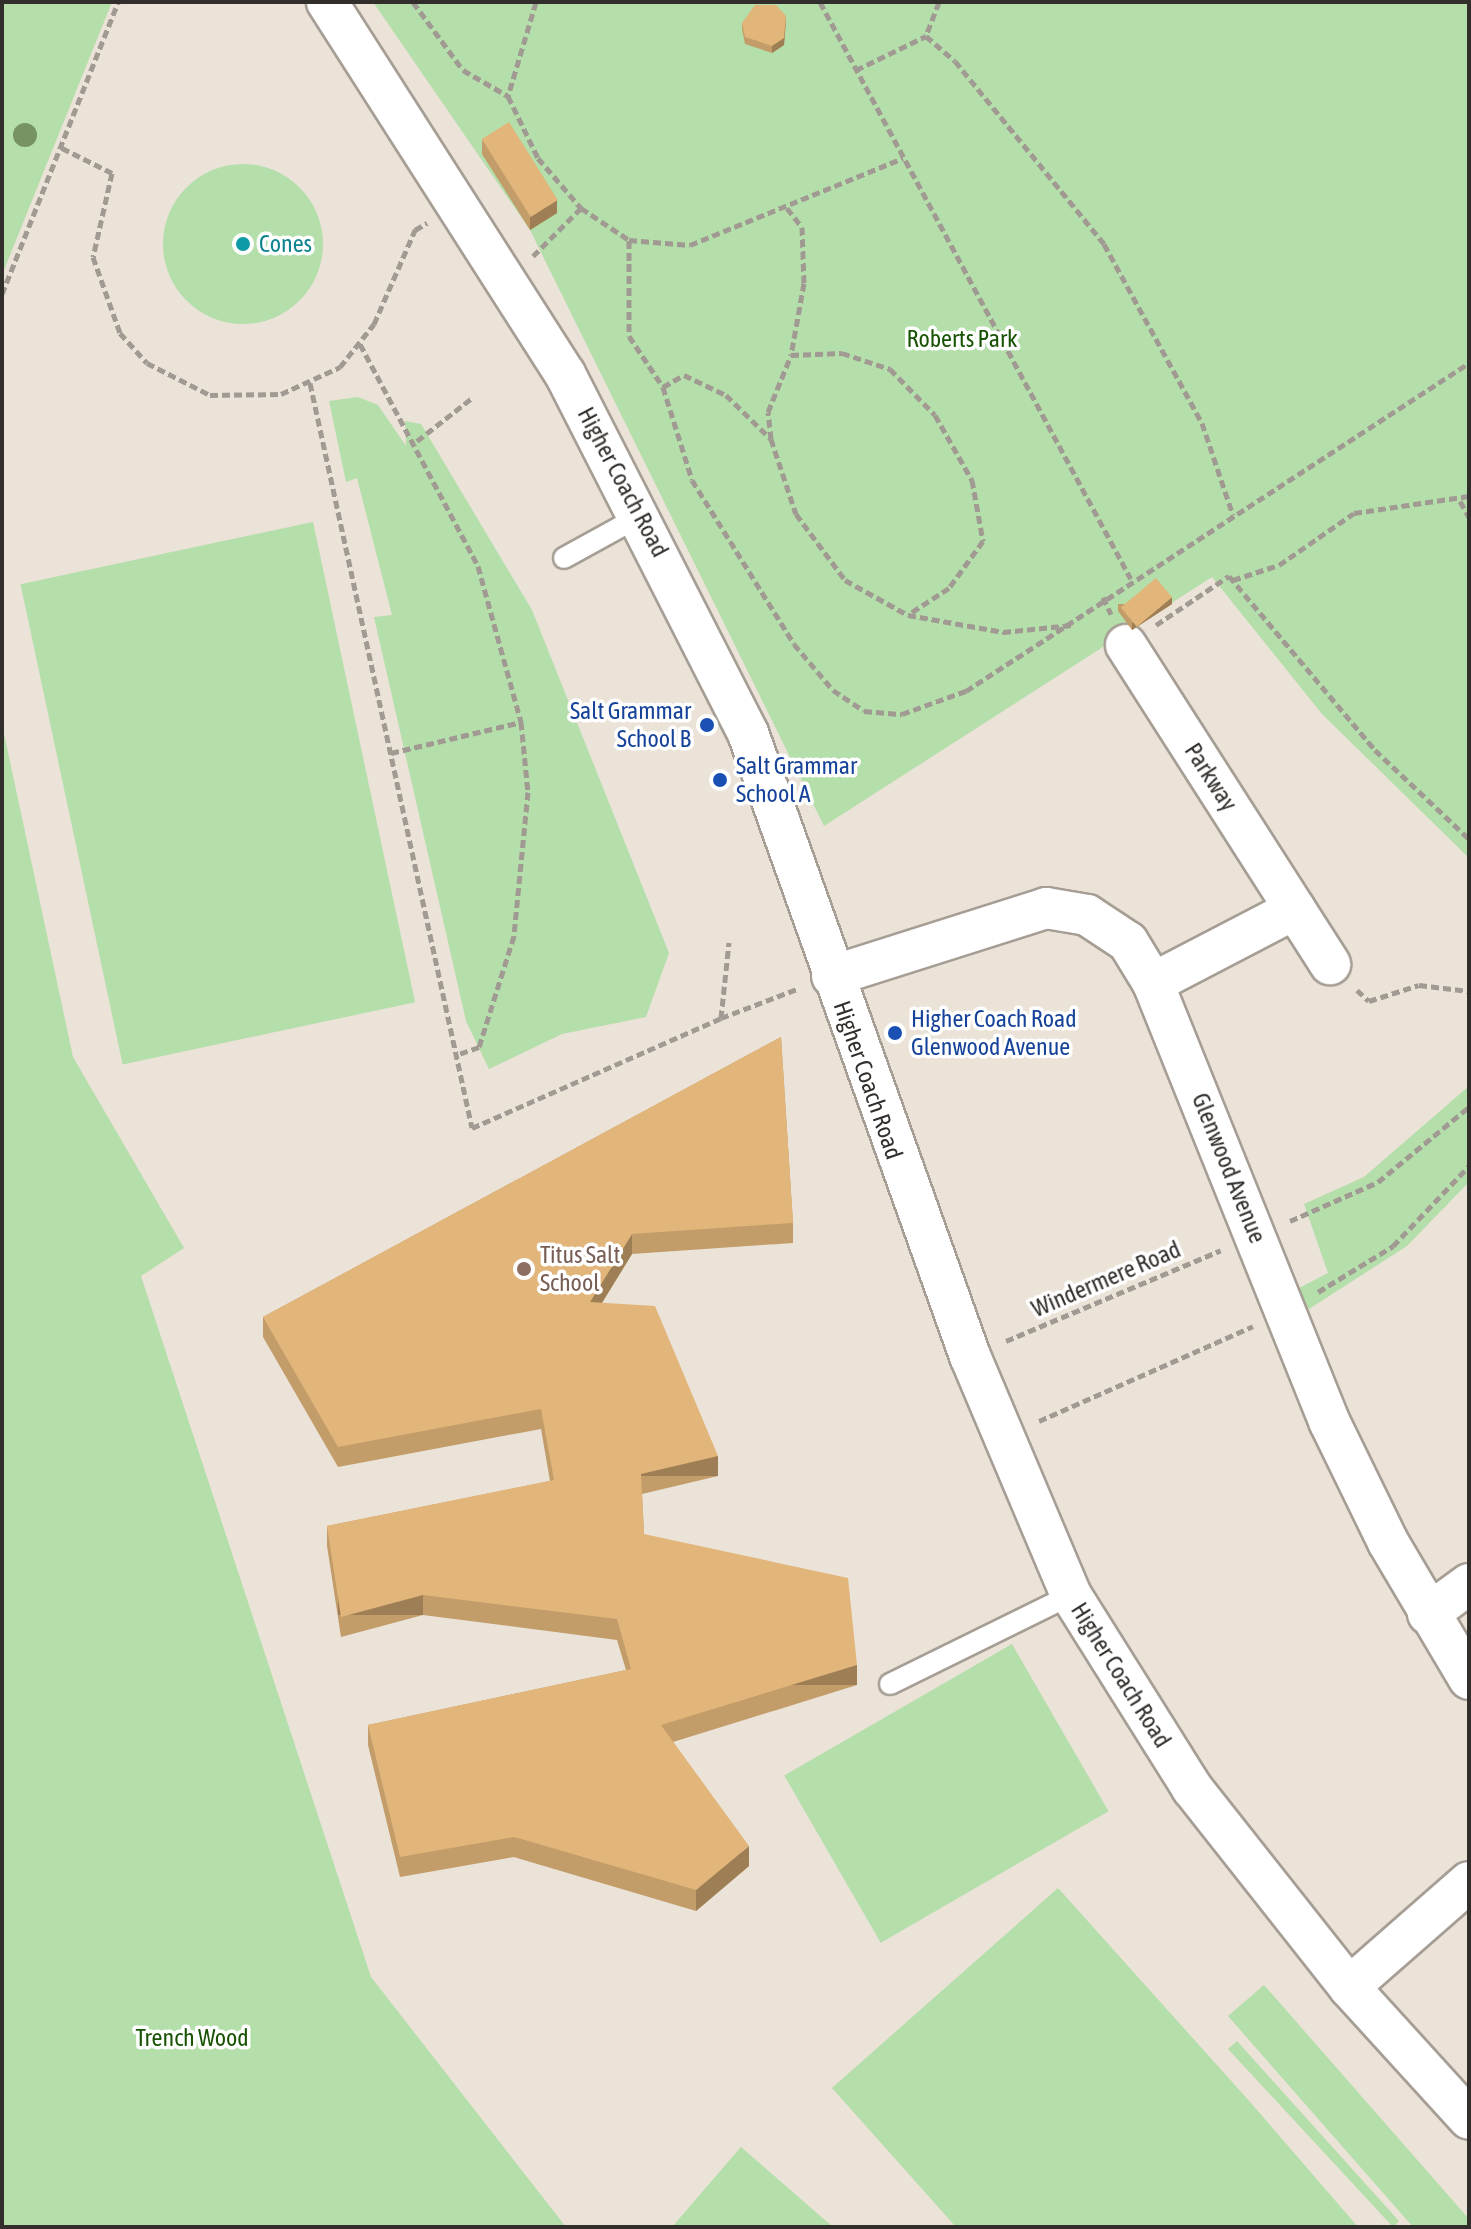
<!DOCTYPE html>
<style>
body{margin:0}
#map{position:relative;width:1471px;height:2229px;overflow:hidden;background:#ebe2d8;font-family:"Asap Condensed",sans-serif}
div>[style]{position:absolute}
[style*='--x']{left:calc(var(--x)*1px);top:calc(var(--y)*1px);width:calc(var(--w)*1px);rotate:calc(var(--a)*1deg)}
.green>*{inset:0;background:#b4deaa;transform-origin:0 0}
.round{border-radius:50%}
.path>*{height:5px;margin-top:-2.5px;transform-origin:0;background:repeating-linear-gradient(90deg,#a19a93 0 8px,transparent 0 12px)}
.roads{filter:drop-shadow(2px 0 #a69e95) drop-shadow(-2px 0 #a69e95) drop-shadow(0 2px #a69e95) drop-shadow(0 -2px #a69e95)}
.service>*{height:20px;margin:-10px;padding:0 10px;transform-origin:10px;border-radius:10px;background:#fff}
.minor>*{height:40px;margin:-20px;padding:0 20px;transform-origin:20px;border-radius:20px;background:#fff}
.trees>*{width:24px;height:24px;margin:-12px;border-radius:50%;background:#779363}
.wall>*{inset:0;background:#c29c69}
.shaded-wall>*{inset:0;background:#9e7f55;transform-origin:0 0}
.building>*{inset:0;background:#e2b57a;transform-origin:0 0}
.dots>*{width:22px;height:22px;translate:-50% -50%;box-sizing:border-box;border:4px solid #fff;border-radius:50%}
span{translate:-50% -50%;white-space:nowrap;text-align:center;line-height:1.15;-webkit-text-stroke:7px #fff;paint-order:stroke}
.culture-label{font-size:24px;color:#0d838f}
.left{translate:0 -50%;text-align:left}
.park-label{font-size:24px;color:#185304}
.street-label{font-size:24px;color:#322e2b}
.transit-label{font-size:24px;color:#164399}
.right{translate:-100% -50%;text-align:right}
.education-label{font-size:24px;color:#785e54}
.frame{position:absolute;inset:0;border:4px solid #322e2b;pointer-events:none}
</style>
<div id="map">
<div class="green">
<i style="clip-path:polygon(2px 2px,112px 2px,2px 275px)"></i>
<i style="clip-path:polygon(373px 2px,1469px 2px,1469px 858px,1322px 714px,1212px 577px,824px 826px,530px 230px)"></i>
<i class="round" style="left:163px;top:164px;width:160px;height:160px"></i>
<i style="clip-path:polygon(358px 397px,378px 405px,406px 446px,405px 421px,421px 424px,532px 610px,669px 953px,646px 1017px,562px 1034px,489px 1069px,466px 1021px,374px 617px,392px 615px,357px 478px,346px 482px,329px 401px)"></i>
<i style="left:313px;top:522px;width:491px;height:299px;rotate:78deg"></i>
<i style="clip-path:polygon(2px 724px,73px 1057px,184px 1248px,141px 1276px,371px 1977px,566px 2227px,2px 2227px)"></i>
<i style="clip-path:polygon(1469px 1086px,1469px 1182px,1407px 1246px,1309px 1309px,1297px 1289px,1328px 1273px,1304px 1204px,1364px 1177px)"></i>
<i style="left:1012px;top:1644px;width:193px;height:263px;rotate:60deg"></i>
<i style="clip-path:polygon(1058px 1888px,1251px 2103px,1358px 2227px,956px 2227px,832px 2088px)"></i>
<i style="clip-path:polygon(1264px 1985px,1469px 2219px,1469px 2227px,1413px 2227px,1228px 2016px)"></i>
<i style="clip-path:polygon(1237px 2041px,1399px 2221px,1393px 2227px,1228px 2049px)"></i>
<i style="clip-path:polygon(741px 2147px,833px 2227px,672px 2227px)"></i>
</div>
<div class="path">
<i style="--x:413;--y:2;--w:84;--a:53.7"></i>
<i style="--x:463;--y:70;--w:52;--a:30"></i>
<i style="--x:536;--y:2;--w:98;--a:106.6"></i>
<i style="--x:508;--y:96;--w:69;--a:64.2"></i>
<i style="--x:538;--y:158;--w:66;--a:49.3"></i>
<i style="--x:581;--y:208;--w:58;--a:33.7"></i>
<i style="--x:629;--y:240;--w:61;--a:4.7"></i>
<i style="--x:690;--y:245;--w:230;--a:-22.2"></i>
<i style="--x:820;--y:2;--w:655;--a:61.68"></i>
<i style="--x:939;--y:2;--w:36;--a:111"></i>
<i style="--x:926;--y:36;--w:38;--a:41"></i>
<i style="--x:955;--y:61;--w:236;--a:50.8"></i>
<i style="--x:1104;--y:244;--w:204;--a:61.3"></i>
<i style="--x:1202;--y:423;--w:97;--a:71.4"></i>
<i style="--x:856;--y:70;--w:78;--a:-25.9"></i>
<i style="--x:62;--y:148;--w:56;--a:26.6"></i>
<i style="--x:112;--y:173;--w:86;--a:102.7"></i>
<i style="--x:93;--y:257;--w:81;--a:70.4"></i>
<i style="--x:120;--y:333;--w:40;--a:48"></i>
<i style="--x:147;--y:363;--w:71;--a:26.9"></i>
<i style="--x:210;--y:395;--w:71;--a:-0.8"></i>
<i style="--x:281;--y:394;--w:65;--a:-24.6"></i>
<i style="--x:340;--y:367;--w:55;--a:-51.7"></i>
<i style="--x:374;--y:324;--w:103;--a:-66.4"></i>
<i style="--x:415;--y:230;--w:14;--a:-30"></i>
<i style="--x:787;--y:208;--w:24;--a:52"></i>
<i style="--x:802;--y:227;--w:56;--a:88"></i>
<i style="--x:804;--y:283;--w:73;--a:100.2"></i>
<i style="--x:629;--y:240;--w:96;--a:90"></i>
<i style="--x:629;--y:336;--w:61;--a:56.3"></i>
<i style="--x:663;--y:387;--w:97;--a:72.7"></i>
<i style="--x:692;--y:480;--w:193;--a:58.1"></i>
<i style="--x:794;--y:644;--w:60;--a:49.7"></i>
<i style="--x:833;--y:690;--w:37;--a:34"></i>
<i style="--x:864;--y:711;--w:38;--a:5"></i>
<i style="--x:902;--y:714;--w:68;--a:-19.8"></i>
<i style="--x:966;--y:691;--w:600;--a:-33.11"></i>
<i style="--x:533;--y:256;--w:68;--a:-45"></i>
<i style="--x:2;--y:294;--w:314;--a:-68.3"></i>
<i style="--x:360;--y:344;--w:251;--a:62"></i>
<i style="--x:478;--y:566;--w:162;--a:74.6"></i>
<i style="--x:521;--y:722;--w:70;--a:84.3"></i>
<i style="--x:528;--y:792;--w:145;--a:95.6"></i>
<i style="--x:514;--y:936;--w:116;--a:107.5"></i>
<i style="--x:479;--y:1047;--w:24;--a:161"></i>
<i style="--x:310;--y:383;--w:762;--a:77.73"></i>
<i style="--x:472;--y:1128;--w:272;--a:-23.8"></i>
<i style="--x:721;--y:1018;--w:76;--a:-84"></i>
<i style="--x:663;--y:387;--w:24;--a:-30"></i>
<i style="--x:684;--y:375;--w:47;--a:25.5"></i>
<i style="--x:726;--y:395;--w:63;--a:44.4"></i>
<i style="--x:771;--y:439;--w:79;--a:71.6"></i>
<i style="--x:796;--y:514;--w:82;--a:53.4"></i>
<i style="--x:845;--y:580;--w:72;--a:29.1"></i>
<i style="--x:908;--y:615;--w:97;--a:10.1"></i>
<i style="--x:1003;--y:632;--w:69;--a:-5.8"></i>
<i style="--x:771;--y:439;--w:27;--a:-96"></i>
<i style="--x:768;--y:412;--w:61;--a:-68"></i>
<i style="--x:791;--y:355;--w:51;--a:-2.2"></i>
<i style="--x:842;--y:353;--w:51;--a:18.4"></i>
<i style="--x:890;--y:369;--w:64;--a:45.6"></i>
<i style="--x:935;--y:415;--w:75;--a:60.4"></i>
<i style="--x:972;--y:480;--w:62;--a:79.8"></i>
<i style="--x:983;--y:541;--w:58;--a:125.9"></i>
<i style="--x:949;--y:588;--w:48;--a:147"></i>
<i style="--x:417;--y:441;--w:70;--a:-38"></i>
<i style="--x:1460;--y:501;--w:18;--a:61"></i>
<i style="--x:1233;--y:580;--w:48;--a:-18.1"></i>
<i style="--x:1279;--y:565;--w:91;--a:-34.7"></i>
<i style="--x:1354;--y:513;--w:116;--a:-8.4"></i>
<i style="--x:1103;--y:597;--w:19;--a:65"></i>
<i style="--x:1156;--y:625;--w:88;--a:-33.9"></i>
<i style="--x:1229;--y:576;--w:227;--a:50"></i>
<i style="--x:1375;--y:750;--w:129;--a:43.4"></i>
<i style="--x:391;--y:753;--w:134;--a:-13.4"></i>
<i style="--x:1357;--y:990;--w:16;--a:43"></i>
<i style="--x:1369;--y:1001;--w:52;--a:-17.7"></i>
<i style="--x:1419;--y:985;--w:50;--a:6.8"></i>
<i style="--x:721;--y:1018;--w:81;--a:-20.9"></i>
<i style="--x:1290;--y:1221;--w:96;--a:-23.9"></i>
<i style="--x:1378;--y:1182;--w:118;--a:-39.5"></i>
<i style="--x:1318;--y:1292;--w:88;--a:-31.5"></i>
<i style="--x:1393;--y:1246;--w:110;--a:-46.5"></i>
<i style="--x:1006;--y:1341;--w:233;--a:-22.9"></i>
<i style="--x:1039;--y:1421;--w:234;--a:-23.9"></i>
</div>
<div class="roads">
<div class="service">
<i style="--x:564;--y:558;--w:89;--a:-28.9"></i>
<i style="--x:890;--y:1684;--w:202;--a:-26.2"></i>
</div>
<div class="minor">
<i style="--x:327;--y:2;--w:442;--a:57.4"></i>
<i style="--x:565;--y:374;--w:403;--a:63"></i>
<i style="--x:748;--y:733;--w:661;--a:70.39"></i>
<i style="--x:970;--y:1356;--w:259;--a:67.1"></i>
<i style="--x:1071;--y:1595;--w:228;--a:57.9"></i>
<i style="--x:1192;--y:1788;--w:253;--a:51.7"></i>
<i style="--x:1349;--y:1987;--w:178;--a:47.7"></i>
<i style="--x:1126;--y:645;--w:379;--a:57.4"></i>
<i style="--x:832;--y:976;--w:225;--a:-17.6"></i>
<i style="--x:1046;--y:908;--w:42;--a:9.7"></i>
<i style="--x:1087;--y:915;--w:49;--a:33.4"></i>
<i style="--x:1128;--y:942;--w:48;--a:58.6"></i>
<i style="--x:1153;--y:983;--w:474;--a:68.1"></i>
<i style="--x:1330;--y:1423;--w:132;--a:64"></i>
<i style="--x:1388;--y:1542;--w:159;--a:59.4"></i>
<i style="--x:1153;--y:983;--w:160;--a:-27.5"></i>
<i style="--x:1428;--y:1614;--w:51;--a:-36.2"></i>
<i style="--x:1349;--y:1987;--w:159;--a:-41.2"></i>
</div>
</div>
<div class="trees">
<i style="left:25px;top:135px"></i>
</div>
<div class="wall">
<i style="clip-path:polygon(742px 23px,786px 23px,784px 45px,772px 53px,745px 44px,742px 29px)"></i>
<i style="clip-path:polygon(482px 140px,557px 213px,530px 230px,482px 154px)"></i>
<i style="clip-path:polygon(1118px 604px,1172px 604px,1132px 630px,1118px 611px)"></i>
<i style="clip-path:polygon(781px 1037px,793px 1223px,793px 1243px,632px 1254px,602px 1303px,718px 1476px,642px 1494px,644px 1534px,857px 1685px,673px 1742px,749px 1866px,696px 1911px,514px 1857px,400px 1877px,368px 1745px,368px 1725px,626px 1670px,617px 1640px,423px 1615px,341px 1637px,327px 1546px,327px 1526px,550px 1481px,541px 1429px,338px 1467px,263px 1337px,263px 1317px)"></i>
</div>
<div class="shaded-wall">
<i style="clip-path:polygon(786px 16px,784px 45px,772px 53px,772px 46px)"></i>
<i style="clip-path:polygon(557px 200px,557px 213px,530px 230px,530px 217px)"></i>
<i style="clip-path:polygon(1172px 597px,1172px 604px,1132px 630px,1132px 623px)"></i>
<i style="clip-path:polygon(632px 1234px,632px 1254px,590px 1322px,590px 1302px)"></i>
<i style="left:718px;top:1456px;width:20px;height:79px;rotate:90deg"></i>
<i style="left:423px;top:1595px;width:20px;height:85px;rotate:90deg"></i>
<i style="left:857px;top:1665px;width:20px;height:205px;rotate:90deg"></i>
<i style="clip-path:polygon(749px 1846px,749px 1866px,696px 1911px,696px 1890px)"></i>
</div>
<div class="building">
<i style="clip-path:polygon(755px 5px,776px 5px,786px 16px,784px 38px,772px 46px,745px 37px,742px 23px)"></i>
<i style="left:509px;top:122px;width:92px;height:32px;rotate:58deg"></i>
<i style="left:1156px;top:578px;width:25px;height:46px;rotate:50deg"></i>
<i style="clip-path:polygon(781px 1037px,793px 1223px,632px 1234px,590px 1302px,655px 1306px,718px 1456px,641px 1474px,644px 1534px,848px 1578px,857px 1665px,661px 1725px,749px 1846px,696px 1890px,514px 1837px,400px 1857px,368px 1725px,631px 1669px,617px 1619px,423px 1595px,341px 1617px,327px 1526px,554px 1480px,541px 1409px,338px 1447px,263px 1317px)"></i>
</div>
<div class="dots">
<i style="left:243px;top:244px;background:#0f9aa8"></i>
<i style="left:707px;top:725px;background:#1a4fb4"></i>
<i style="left:720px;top:780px;background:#1a4fb4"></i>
<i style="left:895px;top:1033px;background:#1a4fb4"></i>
<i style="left:524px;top:1269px;background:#8d6e63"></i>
</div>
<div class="culture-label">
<span class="left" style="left:259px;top:244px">Cones</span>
</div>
<div class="park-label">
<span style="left:962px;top:339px">Roberts Park</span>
<span style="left:192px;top:2038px">Trench Wood</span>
</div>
<div class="street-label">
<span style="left:623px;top:482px;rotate:62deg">Higher Coach Road</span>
<span style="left:1211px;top:777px;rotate:57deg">Parkway</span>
<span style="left:868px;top:1080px;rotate:71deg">Higher Coach Road</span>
<span style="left:1229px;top:1168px;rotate:68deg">Glenwood Avenue</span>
<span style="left:1106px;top:1279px;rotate:-23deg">Windermere Road</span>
<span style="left:1121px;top:1675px;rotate:58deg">Higher Coach Road</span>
</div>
<div class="transit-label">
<span class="right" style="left:691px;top:725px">Salt Grammar<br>School B</span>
<span class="left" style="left:736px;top:780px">Salt Grammar<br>School A</span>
<span class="left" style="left:911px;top:1033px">Higher Coach Road<br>Glenwood Avenue</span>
</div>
<div class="education-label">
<span class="left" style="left:540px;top:1269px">Titus Salt<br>School</span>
</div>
<div class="frame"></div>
</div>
